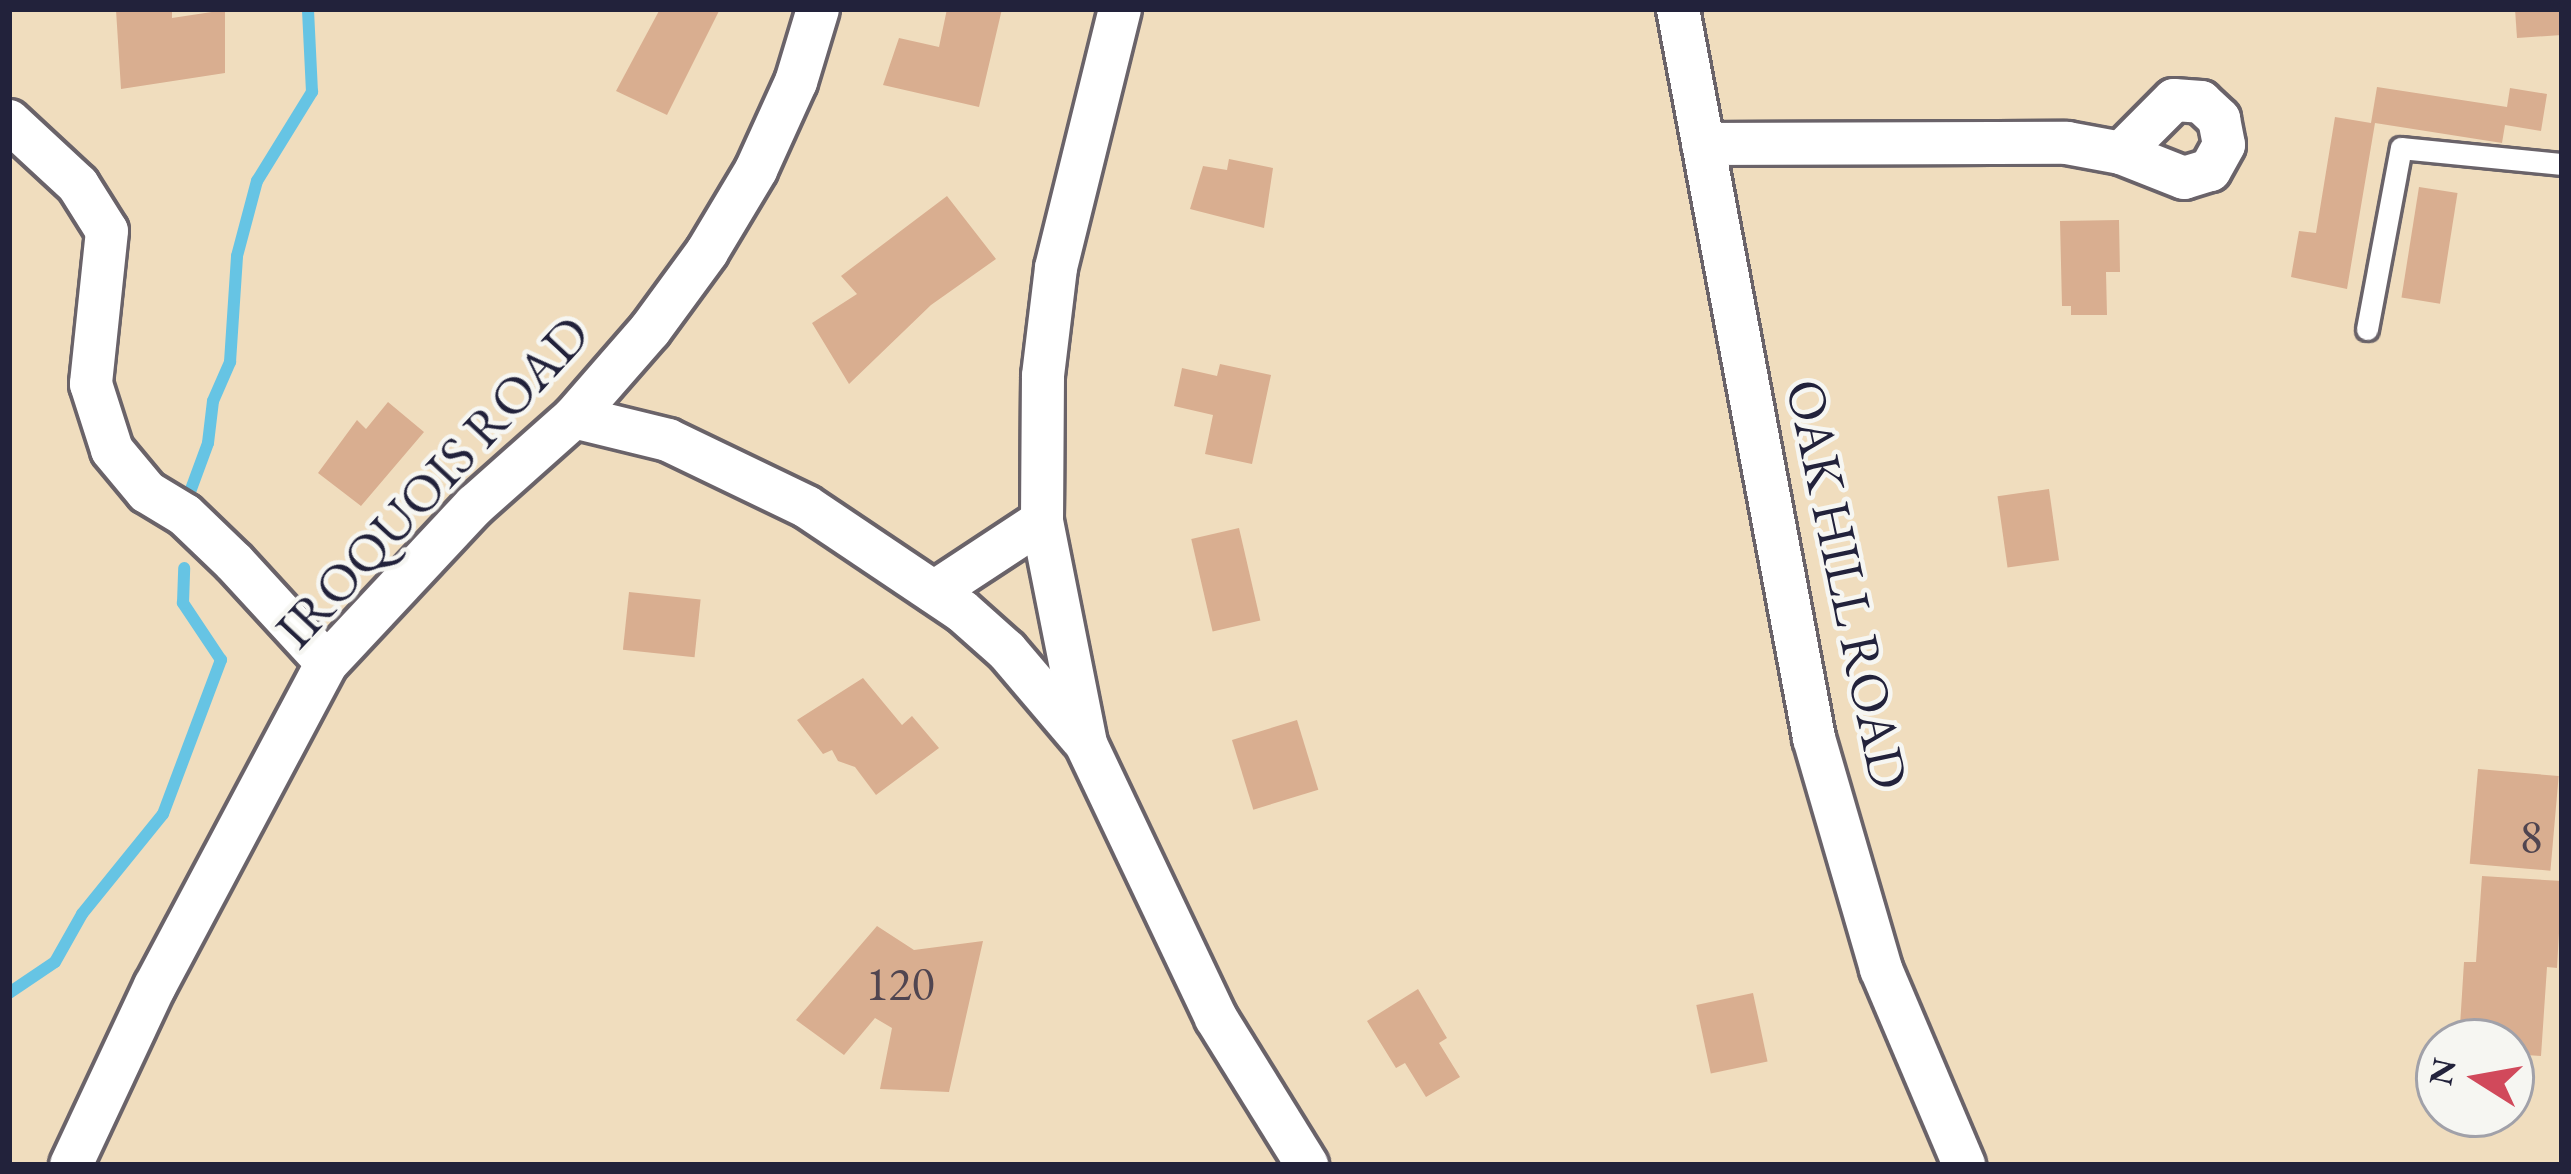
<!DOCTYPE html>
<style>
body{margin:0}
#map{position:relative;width:2571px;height:1174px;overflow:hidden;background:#f0ddbe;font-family:"EB Garamond",serif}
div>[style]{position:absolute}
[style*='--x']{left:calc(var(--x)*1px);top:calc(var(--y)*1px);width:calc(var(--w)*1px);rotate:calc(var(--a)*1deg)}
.stream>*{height:12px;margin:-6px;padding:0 6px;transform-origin:6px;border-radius:6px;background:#66c4e4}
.building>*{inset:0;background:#d9ae90;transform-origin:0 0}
.roads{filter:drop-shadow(3px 0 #6a6369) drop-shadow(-3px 0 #6a6369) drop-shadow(0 3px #6a6369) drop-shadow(0 -3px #6a6369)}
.lane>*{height:21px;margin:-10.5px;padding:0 10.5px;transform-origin:10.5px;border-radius:10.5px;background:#fff}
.street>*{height:42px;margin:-21px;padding:0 21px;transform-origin:21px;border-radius:21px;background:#fff}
span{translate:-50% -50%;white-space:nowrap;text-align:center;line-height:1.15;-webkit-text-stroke:9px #f6f6f2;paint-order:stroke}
.number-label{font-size:48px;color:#504550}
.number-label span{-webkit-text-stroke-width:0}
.street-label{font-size:54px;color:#22223b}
.frame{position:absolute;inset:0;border:12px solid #22223b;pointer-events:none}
.north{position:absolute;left:2415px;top:1018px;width:120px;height:120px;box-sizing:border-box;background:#f6f6f2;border:3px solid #a1a1a9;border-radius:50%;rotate:281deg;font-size:33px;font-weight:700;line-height:48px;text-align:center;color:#22223b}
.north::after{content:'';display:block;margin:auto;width:42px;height:54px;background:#d1495b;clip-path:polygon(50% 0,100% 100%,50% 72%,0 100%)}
</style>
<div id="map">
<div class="stream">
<i style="--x:190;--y:492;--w:52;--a:-69.8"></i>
<i style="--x:208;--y:443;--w:42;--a:-83.2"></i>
<i style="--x:213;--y:401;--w:43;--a:-66.4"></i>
<i style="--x:230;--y:362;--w:106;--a:-86.2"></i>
<i style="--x:237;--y:256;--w:78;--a:-75.1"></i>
<i style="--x:257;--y:181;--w:105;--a:-58.3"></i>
<i style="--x:312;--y:92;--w:83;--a:-92.8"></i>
<i style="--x:9;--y:993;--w:55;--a:-34"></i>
<i style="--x:55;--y:962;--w:55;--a:-60.6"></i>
<i style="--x:82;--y:914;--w:129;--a:-51"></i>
<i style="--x:163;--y:814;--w:165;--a:-69.4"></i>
<i style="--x:221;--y:660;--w:69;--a:-123.7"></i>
<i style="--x:183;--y:603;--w:35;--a:-88"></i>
</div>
<div class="building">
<i style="clip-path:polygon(172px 9px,172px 18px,225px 10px,225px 73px,121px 89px,116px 10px)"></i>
<i style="clip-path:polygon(660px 9px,720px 9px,667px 115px,616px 91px)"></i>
<i style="clip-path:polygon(947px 9px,1002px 9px,979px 107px,883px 85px,899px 38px,939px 47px)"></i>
<i style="clip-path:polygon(2515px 9px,2562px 9px,2562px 35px,2517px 38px)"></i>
<i style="clip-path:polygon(2377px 87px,2507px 107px,2510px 88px,2547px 94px,2541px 131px,2505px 125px,2502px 143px,2375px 123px,2347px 289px,2291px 277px,2299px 231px,2316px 233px,2335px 117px,2371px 123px)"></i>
<i style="clip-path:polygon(1229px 159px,1273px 168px,1264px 228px,1190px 209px,1203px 166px,1227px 170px)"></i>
<i style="left:2419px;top:187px;width:39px;height:112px;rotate:9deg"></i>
<i style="clip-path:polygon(947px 196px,996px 259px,931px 305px,849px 384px,812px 323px,857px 294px,841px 276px)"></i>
<i style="clip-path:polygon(2119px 220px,2120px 272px,2106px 272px,2107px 315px,2071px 315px,2071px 306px,2062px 306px,2060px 221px)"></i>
<i style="clip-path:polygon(1220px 364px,1271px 375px,1252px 464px,1205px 454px,1213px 415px,1174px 406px,1182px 368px,1217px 376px)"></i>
<i style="clip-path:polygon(388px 402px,424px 432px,361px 506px,318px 473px,357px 420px,366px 429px)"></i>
<i style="left:2049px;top:489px;width:72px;height:52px;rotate:82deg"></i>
<i style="left:1239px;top:528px;width:95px;height:49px;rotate:77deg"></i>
<i style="left:629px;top:592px;width:72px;height:58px;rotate:6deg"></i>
<i style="clip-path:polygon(863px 678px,902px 725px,912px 716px,939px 748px,876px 795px,855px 767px,838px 761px,832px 750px,823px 754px,797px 720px)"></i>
<i style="left:1297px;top:720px;width:73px;height:68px;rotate:73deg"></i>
<i style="left:2478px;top:769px;width:81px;height:95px;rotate:5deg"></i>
<i style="clip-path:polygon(2482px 876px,2562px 881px,2557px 968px,2547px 967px,2541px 1056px,2511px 1054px,2511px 1042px,2459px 1042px,2464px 962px,2476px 962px)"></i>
<i style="clip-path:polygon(877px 926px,914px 950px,983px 941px,949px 1092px,880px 1089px,892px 1028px,875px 1018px,844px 1055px,796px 1020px)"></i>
<i style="clip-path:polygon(1418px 989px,1447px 1038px,1439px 1043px,1460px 1077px,1426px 1097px,1405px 1063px,1396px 1068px,1367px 1021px)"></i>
<i style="left:1753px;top:993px;width:70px;height:58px;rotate:78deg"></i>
</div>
<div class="roads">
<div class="lane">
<i style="--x:2367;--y:329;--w:184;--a:-79.4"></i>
<i style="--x:2401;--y:148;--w:162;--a:5.7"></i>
</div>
<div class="street">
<i style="--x:1120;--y:9;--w:267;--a:103.9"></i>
<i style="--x:1056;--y:268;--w:109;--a:96.9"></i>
<i style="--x:1043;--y:376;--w:145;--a:90.4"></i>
<i style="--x:1042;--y:521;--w:227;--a:78.8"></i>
<i style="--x:1086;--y:744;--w:303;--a:64.6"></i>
<i style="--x:1216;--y:1018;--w:173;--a:58.2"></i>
<i style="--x:1678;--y:9;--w:742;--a:79.43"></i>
<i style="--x:1814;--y:738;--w:241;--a:73.8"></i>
<i style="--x:1881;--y:969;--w:213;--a:67"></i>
<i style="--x:2174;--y:100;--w:27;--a:4"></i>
<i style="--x:2201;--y:102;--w:25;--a:43"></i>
<i style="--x:2219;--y:119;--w:26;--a:79"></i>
<i style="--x:2224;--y:145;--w:29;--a:119"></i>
<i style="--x:2210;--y:170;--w:27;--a:163"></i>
<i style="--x:2184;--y:178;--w:68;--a:-158.4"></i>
<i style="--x:2121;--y:153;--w:75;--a:-45"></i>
<i style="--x:9;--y:121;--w:94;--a:42.8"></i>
<i style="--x:78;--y:185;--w:54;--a:57.8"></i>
<i style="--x:107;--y:231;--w:154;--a:96"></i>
<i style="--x:91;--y:384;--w:69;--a:72.3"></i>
<i style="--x:112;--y:450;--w:55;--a:50.2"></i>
<i style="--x:147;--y:492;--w:44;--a:31.2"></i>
<i style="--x:185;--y:515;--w:68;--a:43.8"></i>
<i style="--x:234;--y:562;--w:137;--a:47.4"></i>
<i style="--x:1703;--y:144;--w:364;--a:-0.2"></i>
<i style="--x:2067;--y:143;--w:55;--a:10.5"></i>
<i style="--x:574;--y:417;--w:97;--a:13.7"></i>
<i style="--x:668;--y:440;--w:154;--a:25.7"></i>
<i style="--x:807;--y:507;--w:187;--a:33.9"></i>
<i style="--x:962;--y:611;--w:60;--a:41.6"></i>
<i style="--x:1007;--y:651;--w:114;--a:49.6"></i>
<i style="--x:934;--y:592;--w:129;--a:-33.3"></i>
<i style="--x:71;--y:1165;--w:198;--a:-64.9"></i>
<i style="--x:155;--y:986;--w:366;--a:-62"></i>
<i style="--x:327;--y:663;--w:216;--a:-46.9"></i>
<i style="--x:475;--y:505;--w:132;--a:-41.6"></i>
<i style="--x:574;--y:417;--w:116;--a:-48.9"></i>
<i style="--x:650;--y:330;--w:97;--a:-53.8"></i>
<i style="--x:707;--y:252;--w:96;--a:-59.1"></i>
<i style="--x:756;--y:170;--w:97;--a:-65.6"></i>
<i style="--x:796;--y:82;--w:76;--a:-73.2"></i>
</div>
</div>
<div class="number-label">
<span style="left:2531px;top:837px">8</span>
<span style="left:900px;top:984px">120</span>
</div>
<div class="street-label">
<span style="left:432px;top:481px;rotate:-47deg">IROQUOIS ROAD</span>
<span style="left:1848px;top:584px;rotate:78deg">OAK HILL ROAD</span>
</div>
<div class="frame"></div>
<div class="north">N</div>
</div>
